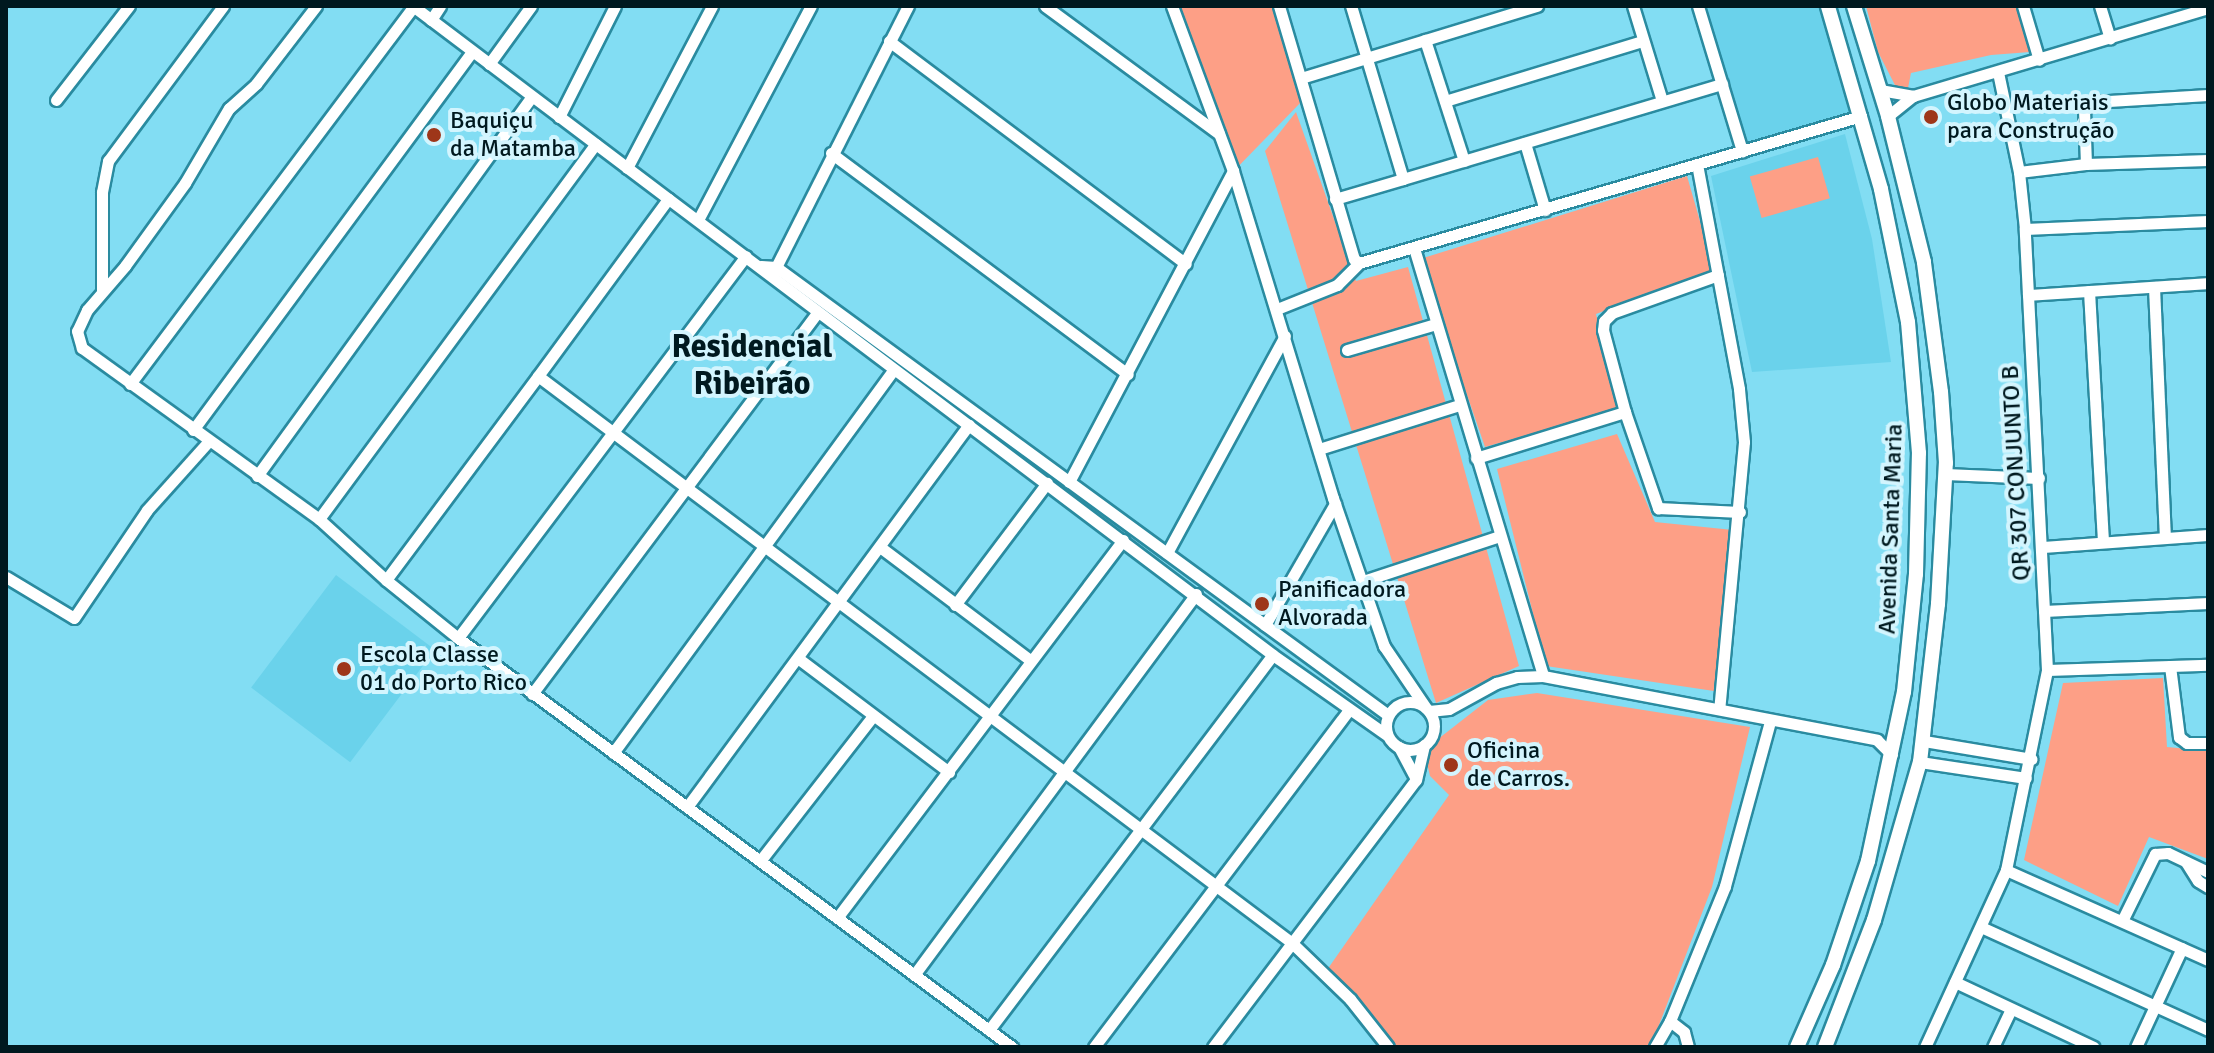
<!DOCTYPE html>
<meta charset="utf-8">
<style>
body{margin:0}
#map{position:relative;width:2214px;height:1053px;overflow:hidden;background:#82ddf3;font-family:Signika,sans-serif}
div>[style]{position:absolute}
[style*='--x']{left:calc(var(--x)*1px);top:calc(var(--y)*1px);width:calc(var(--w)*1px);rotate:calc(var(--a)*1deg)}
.built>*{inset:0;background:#6ad2eb;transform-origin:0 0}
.green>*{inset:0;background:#fd9f86;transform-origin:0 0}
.roads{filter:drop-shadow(2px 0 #2a8ba0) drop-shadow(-2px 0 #2a8ba0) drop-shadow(0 2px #2a8ba0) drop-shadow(0 -2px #2a8ba0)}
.minor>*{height:11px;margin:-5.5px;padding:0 5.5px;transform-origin:5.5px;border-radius:5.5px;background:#fff}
.minor>.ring{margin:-5.5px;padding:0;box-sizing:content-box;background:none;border:11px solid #fff;border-radius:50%}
.major>*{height:14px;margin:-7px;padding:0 7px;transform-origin:7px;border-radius:7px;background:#fff}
.dots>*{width:22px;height:22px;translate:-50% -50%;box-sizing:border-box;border:4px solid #d3f5fe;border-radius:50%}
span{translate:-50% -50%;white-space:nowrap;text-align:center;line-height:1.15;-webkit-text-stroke:8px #d3f5fe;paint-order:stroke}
.poi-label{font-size:24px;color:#00191f}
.left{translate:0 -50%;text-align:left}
.street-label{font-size:24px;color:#00191f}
.district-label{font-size:32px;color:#00191f;font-weight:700}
.frame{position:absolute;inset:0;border:8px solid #00191f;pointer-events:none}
</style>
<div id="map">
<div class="built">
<i style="clip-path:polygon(1698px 6px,1828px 6px,1861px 116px,1742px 151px)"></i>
<i style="clip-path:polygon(1845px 134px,1872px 239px,1891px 362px,1752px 372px,1711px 176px)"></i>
<i style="left:336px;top:575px;width:124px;height:141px;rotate:37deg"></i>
</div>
<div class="green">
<i style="clip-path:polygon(1167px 6px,1279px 6px,1306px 97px,1228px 177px)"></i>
<i style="clip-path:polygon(1866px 6px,2016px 6px,2030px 52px,1991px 55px,1911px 73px,1908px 88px,1897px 89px,1878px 52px)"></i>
<i style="clip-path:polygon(1296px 112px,1356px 281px,1408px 267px,1519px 666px,1436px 703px,1265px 151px)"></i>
<i style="left:1818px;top:157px;width:43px;height:71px;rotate:74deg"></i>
<i style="clip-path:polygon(1687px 176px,1714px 270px,1596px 314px,1618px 409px,1485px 447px,1420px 259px)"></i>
<i style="clip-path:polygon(1617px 434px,1655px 522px,1733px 530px,1714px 691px,1546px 666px,1497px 469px)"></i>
<i style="clip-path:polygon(2163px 678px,2167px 747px,2208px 751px,2208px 859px,2149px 837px,2118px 906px,2024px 860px,2063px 683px)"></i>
<i style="clip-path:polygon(1537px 693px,1750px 727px,1712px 887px,1654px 1038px,1648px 1047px,1391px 1047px,1320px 980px,1449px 795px,1430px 776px,1424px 750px,1488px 700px)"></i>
</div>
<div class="roads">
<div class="minor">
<i style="--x:316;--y:6;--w:98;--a:127.6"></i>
<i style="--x:256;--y:84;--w:36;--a:138"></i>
<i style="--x:229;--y:108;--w:87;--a:120.4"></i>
<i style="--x:185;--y:183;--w:102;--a:125.9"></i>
<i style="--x:125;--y:266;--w:58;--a:130.8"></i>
<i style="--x:87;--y:310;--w:23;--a:115"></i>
<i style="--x:77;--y:331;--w:18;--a:74"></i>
<i style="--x:82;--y:348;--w:292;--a:35.8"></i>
<i style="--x:319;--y:519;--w:91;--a:42.3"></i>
<i style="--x:386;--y:580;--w:92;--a:38.9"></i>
<i style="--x:458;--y:638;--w:689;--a:36.44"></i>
<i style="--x:413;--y:6;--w:1077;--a:37.04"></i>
<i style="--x:1273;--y:655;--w:139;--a:35.1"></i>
<i style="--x:1045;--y:6;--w:216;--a:36.3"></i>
<i style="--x:1172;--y:6;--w:176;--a:69.7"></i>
<i style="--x:1233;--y:171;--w:342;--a:73"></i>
<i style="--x:1333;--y:498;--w:157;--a:71"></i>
<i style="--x:1384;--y:646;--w:75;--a:55.9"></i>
<i style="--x:1279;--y:6;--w:264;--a:73.5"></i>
<i style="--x:1354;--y:259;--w:6;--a:39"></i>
<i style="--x:1633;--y:6;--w:99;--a:73"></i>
<i style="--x:1698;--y:6;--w:152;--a:73.1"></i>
<i style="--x:2023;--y:6;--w:56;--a:73.5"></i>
<i style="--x:2100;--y:6;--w:34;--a:73"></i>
<i style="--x:431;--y:20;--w:17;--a:-57"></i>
<i style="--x:1425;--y:40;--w:127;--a:72.1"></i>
<i style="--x:889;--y:41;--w:371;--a:36.9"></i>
<i style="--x:489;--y:64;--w:72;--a:-54.1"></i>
<i style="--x:1301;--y:78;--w:247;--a:-17"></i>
<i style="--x:1880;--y:90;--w:34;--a:10"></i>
<i style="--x:56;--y:100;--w:119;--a:-52.2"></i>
<i style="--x:1445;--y:101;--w:207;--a:-16.9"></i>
<i style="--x:1888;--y:116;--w:32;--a:-39"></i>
<i style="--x:1913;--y:96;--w:308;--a:-16.6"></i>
<i style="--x:559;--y:117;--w:124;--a:-63.2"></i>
<i style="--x:1525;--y:143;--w:70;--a:73.4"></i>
<i style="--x:831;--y:153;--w:370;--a:36.7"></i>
<i style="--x:1697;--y:164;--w:229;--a:79.4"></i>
<i style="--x:1739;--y:389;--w:53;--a:84.6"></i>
<i style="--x:1744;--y:442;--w:268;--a:95.3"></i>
<i style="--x:2086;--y:164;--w:122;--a:-1.9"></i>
<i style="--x:627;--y:168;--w:183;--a:-62.3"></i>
<i style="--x:2019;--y:172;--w:67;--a:-6.8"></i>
<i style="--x:2086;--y:164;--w:54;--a:-92.1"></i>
<i style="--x:2084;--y:110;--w:11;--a:-45"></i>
<i style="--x:2092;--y:102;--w:116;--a:-3.5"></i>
<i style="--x:1403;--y:179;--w:333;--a:-16.6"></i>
<i style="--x:1335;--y:199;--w:71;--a:-16.4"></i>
<i style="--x:1403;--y:179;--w:181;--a:-106.7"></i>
<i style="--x:698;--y:220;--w:242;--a:-62.2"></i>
<i style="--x:2025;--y:229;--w:183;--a:-2.5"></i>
<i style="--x:1414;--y:248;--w:447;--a:73.2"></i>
<i style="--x:761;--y:266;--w:15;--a:4"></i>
<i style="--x:776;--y:267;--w:758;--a:36.21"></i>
<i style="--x:773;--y:273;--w:299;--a:-63.2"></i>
<i style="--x:1718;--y:275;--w:113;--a:160.3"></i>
<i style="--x:1612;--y:313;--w:11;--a:135"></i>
<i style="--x:1604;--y:321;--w:9;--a:96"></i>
<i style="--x:1603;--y:330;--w:85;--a:75"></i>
<i style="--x:1625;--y:412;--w:102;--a:71"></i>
<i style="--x:1658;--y:508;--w:82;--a:2.8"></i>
<i style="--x:2154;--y:287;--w:249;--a:87.5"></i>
<i style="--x:102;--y:291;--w:99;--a:-90"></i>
<i style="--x:102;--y:192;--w:32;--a:-79"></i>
<i style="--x:108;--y:161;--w:193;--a:-53.4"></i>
<i style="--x:2089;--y:291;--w:249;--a:86.8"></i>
<i style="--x:2028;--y:295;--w:180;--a:-3.8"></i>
<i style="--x:1277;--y:309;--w:65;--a:-21.8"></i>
<i style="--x:1337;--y:285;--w:31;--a:-45"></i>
<i style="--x:1359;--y:263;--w:523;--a:-16.32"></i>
<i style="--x:1347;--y:350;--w:93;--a:-16.3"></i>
<i style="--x:538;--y:376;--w:220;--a:-53.7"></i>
<i style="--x:130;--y:384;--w:473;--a:-53.1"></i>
<i style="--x:193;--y:430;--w:470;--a:-53.6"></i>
<i style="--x:1319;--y:449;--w:147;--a:-17.4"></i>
<i style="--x:1476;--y:458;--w:156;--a:-17.2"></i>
<i style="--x:1945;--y:474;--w:94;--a:2.4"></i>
<i style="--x:257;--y:476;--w:468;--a:-54.1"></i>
<i style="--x:1069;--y:482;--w:352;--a:-62.2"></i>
<i style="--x:319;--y:519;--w:466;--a:-53.6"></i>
<i style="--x:880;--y:547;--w:188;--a:37"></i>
<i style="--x:2043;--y:547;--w:165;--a:-4.2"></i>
<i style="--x:1167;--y:553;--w:247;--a:-61.5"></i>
<i style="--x:6;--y:577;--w:79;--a:31.1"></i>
<i style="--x:74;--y:618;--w:130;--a:-55.9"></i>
<i style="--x:147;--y:510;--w:91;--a:-48.1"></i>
<i style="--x:386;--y:580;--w:254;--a:-53.3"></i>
<i style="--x:538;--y:376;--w:943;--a:36.94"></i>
<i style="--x:1292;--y:943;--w:81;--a:44"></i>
<i style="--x:1350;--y:999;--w:61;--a:51.6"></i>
<i style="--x:1363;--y:581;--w:144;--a:-18.2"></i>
<i style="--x:955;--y:605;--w:153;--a:-53"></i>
<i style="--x:2044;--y:611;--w:164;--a:-2.8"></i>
<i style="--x:1265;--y:625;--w:140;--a:-60"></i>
<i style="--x:458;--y:638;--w:478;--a:-53"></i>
<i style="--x:799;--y:659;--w:188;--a:37"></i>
<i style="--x:2170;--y:666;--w:38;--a:-2"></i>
<i style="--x:2047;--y:670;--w:123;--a:-1.9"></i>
<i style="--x:2170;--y:666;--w:72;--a:82.8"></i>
<i style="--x:2179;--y:737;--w:10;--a:37"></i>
<i style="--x:2187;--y:743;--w:21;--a:0"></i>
<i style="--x:532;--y:694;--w:477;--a:-53.2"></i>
<i class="ring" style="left:1386px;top:702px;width:37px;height:37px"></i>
<i style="--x:1429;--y:711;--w:20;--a:-6"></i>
<i style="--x:1449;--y:709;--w:54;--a:-29"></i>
<i style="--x:1496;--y:683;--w:22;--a:-16"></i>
<i style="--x:1517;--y:677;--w:26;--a:-2"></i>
<i style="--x:1543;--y:676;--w:340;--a:10.8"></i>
<i style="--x:1877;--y:740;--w:21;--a:45"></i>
<i style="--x:1924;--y:741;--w:109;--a:9.5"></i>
<i style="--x:1399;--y:747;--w:36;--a:62"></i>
<i style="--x:613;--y:753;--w:474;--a:-53.8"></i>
<i style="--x:1920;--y:762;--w:107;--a:8.6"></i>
<i style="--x:687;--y:807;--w:475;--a:-53.6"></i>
<i style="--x:760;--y:861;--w:184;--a:-52.1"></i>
<i style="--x:2186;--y:862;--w:22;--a:58"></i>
<i style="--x:2198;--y:881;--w:12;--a:31"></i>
<i style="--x:2006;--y:870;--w:221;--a:24"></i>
<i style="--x:837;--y:918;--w:474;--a:-52.9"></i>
<i style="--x:2122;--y:921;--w:75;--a:-63.8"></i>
<i style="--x:2155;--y:854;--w:13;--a:-4"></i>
<i style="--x:2168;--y:853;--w:44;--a:25.4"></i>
<i style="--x:1981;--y:927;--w:249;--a:24.4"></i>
<i style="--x:914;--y:975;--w:474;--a:-53.5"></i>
<i style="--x:1955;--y:982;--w:153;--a:25.1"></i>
<i style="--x:1670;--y:1021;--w:18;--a:38"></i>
<i style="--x:1684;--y:1032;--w:16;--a:75"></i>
<i style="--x:989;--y:1030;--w:470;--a:-52.9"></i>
<i style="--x:1094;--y:1047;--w:421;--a:-52.9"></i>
<i style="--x:1213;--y:1047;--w:335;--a:-52.8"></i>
<i style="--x:1416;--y:780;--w:36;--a:-77"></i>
<i style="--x:1655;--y:1047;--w:30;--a:-60"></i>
<i style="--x:1670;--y:1021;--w:146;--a:-67.8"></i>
<i style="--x:1725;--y:886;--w:171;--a:-74.7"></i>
<i style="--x:1925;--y:1047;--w:195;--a:-65.4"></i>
<i style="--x:2006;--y:870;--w:204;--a:-78.4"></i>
<i style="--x:2047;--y:670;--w:442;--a:-92.9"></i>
<i style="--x:2025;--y:229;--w:57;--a:-96"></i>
<i style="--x:2019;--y:172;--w:102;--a:-101.9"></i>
<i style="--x:1993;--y:1047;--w:42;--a:-64.7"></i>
<i style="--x:2136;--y:1047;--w:109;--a:-65.1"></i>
</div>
<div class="major">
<i style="--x:1797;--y:1047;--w:90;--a:-66.3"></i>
<i style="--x:1833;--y:965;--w:110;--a:-71.4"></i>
<i style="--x:1868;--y:861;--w:173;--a:-78"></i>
<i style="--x:1904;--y:692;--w:119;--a:-84.2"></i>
<i style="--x:1916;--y:574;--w:121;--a:-88.6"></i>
<i style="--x:1919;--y:453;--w:131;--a:-94.8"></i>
<i style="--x:1908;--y:322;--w:136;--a:-101.5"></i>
<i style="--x:1881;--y:189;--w:191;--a:-106.2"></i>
<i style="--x:1825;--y:1047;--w:136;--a:-68.9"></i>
<i style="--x:1874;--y:920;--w:165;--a:-73.8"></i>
<i style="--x:1920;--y:762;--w:159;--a:-83.5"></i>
<i style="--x:1938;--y:604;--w:141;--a:-86.8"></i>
<i style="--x:1946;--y:463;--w:71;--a:-94"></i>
<i style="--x:1941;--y:392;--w:131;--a:-97.5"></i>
<i style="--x:1924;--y:262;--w:150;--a:-103.9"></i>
<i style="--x:1888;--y:116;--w:115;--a:-107.2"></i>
</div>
</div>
<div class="dots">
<i style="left:1931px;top:117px;background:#9e3619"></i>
<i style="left:434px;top:135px;background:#9e3619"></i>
<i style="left:1262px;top:604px;background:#9e3619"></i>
<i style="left:344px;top:669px;background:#9e3619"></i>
<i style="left:1451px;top:765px;background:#9e3619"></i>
</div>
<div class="poi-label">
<span class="left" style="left:1947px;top:117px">Globo Materiais<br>para Construção</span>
<span class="left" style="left:450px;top:135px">Baquiçu<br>da Matamba</span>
<span class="left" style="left:1278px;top:604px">Panificadora<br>Alvorada</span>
<span class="left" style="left:360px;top:669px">Escola Classe<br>01 do Porto Rico</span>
<span class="left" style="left:1467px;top:765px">Oficina<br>de Carros.</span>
</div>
<div class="street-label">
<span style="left:2016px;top:473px;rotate:-93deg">QR 307 CONJUNTO B</span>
<span style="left:1891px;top:529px;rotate:-88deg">Avenida Santa Maria</span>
</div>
<div class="district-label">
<span style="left:752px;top:366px">Residencial<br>Ribeirão</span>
</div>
<div class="frame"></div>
</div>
